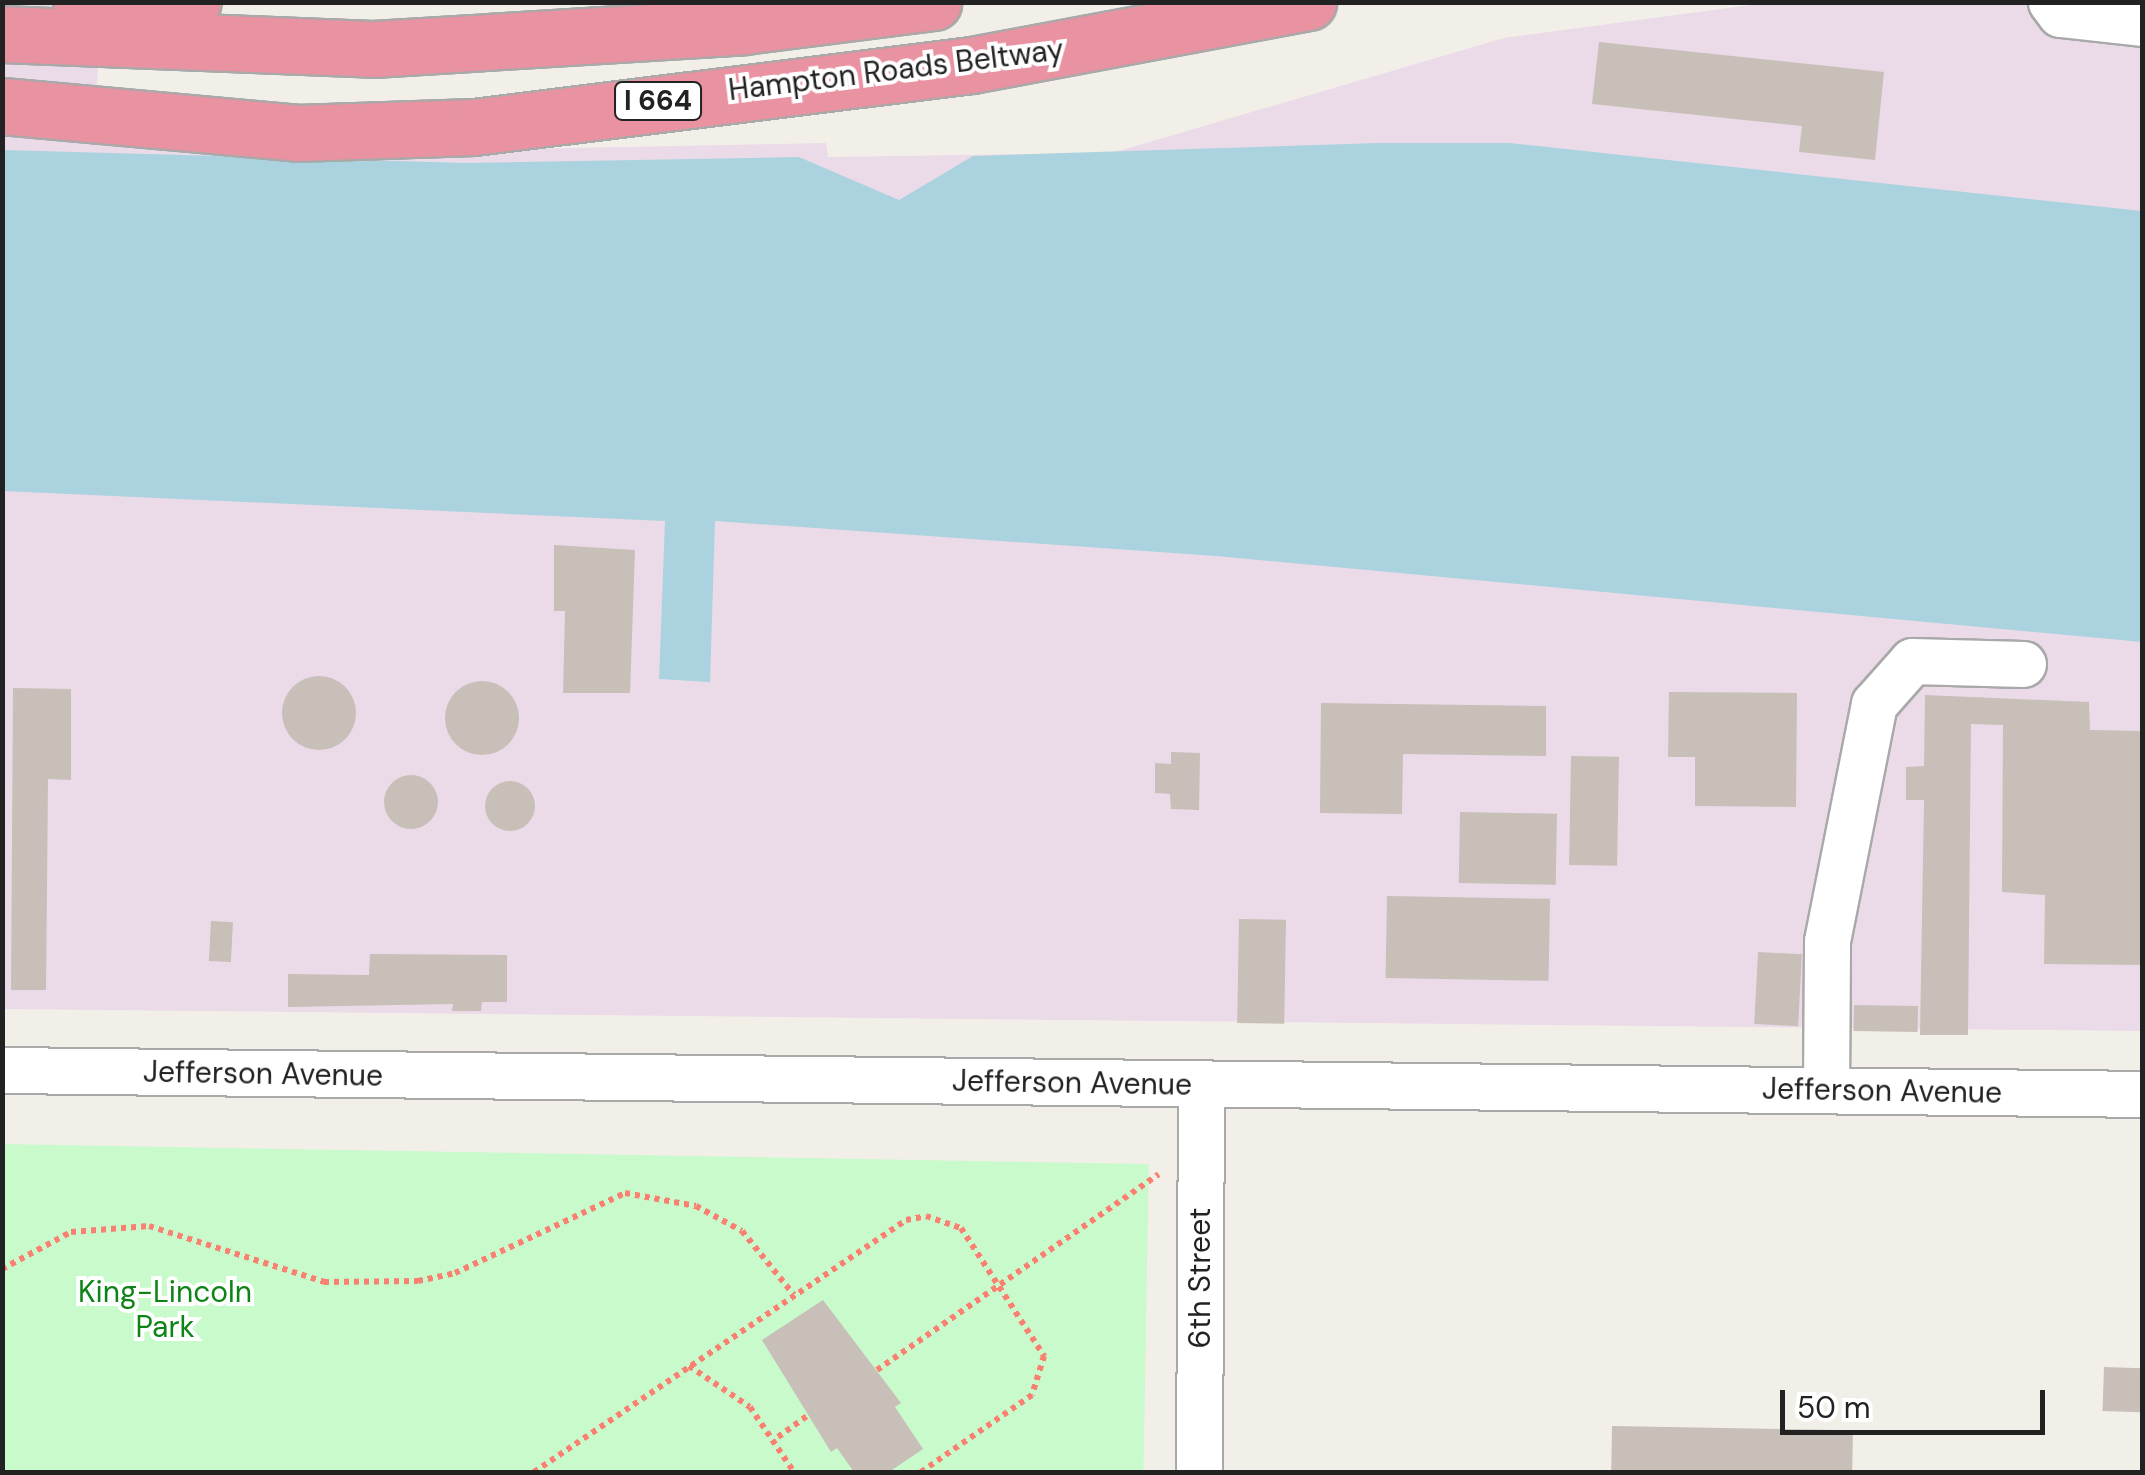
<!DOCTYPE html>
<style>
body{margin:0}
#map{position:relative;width:2145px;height:1475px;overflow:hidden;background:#f2efe9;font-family:"DM Sans",sans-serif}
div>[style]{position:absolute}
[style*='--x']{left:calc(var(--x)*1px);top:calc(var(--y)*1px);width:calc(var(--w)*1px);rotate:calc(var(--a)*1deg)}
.industrial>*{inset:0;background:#ebdbe8}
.park>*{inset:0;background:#c8facc;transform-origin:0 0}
.water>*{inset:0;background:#aad3df}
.building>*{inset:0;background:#c7bfb8;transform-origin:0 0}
.round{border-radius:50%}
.path>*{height:6px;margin-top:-3px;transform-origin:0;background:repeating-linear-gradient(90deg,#fa8072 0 5px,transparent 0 10px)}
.roads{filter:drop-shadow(2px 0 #a9a9a9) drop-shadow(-2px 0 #a9a9a9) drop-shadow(0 2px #a9a9a9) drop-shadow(0 -2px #a9a9a9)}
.minor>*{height:45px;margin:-22.5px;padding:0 22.5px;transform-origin:22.5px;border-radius:22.5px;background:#fff}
.highway>*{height:55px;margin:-27.5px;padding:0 27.5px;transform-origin:27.5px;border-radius:27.5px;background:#e892a2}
span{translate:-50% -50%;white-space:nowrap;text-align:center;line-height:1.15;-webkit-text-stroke:8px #fff;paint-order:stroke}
.shield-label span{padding:2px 8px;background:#fff;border:2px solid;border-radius:8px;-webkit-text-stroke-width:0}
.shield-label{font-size:28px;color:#222;font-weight:700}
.street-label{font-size:30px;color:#222}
.park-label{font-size:30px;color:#0c8416}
.frame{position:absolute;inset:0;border:5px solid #222;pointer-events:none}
.scale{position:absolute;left:1780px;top:1390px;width:265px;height:45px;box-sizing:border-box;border:5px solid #222;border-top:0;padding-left:12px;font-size:30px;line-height:35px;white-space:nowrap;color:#222;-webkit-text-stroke:8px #fff;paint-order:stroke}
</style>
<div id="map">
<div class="industrial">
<i style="clip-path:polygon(3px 3px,103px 3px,93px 135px,317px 153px,826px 143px,828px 157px,1112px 153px,1504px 38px,1766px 3px,2142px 3px,2142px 1031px,3px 1009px)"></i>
</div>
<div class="park">
<i style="left:3px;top:1144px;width:1146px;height:328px;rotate:1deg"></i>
</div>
<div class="water">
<i style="clip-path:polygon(1378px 143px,1509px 143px,2142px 211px,2142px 642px,1216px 556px,715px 521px,710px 682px,659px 679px,665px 521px,3px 491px,3px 150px,466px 163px,799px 157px,899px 200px,973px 156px)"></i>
</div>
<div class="building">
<i style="clip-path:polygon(1599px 42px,1884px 72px,1875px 160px,1799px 152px,1802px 126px,1592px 104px)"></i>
<i style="clip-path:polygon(554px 545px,635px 550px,630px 693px,563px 693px,565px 611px,554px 611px)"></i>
<i class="round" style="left:282px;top:676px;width:74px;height:74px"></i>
<i class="round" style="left:445px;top:681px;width:74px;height:74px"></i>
<i style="clip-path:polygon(13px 688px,71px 689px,71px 780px,48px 779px,46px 990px,11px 990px)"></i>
<i style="clip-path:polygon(1669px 692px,1797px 693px,1796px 807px,1695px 806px,1695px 757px,1668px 757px)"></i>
<i style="clip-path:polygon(1925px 695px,2089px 702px,2090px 730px,2142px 731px,2142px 965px,2044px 964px,2045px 895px,2002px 892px,2003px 725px,1971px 724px,1968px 1035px,1920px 1035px,1924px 800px,1906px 800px,1906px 767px,1924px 766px)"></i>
<i style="clip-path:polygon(1321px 703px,1546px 706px,1546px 756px,1403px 754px,1402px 814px,1320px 813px)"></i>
<i style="clip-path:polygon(1171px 752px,1200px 753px,1199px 810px,1171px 809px,1170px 794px,1155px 793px,1155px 763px,1171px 764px)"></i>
<i style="left:1571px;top:756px;width:48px;height:109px;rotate:1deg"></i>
<i class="round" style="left:384px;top:775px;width:54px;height:54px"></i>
<i class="round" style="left:485px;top:781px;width:50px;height:50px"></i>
<i style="left:1460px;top:812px;width:97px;height:71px;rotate:1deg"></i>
<i style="left:1387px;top:896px;width:163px;height:82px;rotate:1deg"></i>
<i style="left:1239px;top:919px;width:47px;height:104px;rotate:1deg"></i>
<i style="left:211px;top:921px;width:22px;height:40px;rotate:3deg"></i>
<i style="left:1758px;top:952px;width:44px;height:72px;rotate:3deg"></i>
<i style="clip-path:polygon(370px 954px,507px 955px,507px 1002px,482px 1002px,481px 1011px,452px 1011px,453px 1004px,288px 1007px,288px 974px,369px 975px)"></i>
<i style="left:1854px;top:1005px;width:64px;height:26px;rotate:1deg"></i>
<i style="clip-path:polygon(823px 1300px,901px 1403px,895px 1407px,923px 1449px,889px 1472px,854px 1472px,837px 1448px,831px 1452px,762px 1340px)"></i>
<i style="left:2104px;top:1367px;width:38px;height:44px;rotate:2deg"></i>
<i style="left:1612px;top:1426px;width:241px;height:46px;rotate:1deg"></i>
</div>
<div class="path">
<i style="--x:2;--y:1269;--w:78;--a:-28.2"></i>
<i style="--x:71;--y:1232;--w:78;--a:-4.4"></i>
<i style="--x:149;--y:1226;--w:184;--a:17.7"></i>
<i style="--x:324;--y:1282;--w:94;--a:-0.6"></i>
<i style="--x:418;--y:1281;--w:38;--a:-12"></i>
<i style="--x:455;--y:1273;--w:188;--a:-25.2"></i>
<i style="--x:625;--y:1193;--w:72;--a:10.4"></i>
<i style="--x:696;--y:1206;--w:52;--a:28.5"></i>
<i style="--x:742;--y:1231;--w:82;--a:50.9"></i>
<i style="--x:689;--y:1366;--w:73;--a:33.9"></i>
<i style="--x:750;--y:1407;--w:78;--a:55.9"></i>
<i style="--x:877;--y:1370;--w:343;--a:-34.8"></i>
<i style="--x:778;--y:1437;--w:36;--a:-36"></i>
<i style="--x:534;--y:1472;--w:449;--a:-34.1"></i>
<i style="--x:906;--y:1220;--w:20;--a:-11"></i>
<i style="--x:926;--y:1216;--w:37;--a:19"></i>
<i style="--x:961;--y:1228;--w:153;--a:57"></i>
<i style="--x:1044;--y:1356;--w:41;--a:107.1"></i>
<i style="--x:1032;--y:1395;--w:135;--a:145.3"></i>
</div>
<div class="roads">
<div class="minor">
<i style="--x:2051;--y:2;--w:15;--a:53"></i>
<i style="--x:2060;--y:14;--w:82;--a:6.3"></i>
<i style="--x:2;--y:1070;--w:2140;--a:0.64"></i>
<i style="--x:1826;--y:1090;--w:149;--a:-89.6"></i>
<i style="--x:1827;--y:941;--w:242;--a:-78.8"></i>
<i style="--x:1874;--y:704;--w:57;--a:-48.5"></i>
<i style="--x:1912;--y:661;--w:111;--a:1.5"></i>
<i style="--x:1199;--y:1472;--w:388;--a:-89.7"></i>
</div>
<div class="highway">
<i style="--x:81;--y:8;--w:112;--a:-3.1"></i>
<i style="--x:2;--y:34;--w:371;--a:2.3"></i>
<i style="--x:373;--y:49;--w:372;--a:-3.5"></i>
<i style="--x:744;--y:26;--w:191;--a:-7.2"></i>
<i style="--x:2;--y:106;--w:295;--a:5.2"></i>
<i style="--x:296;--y:133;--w:178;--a:-1.9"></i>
<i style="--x:474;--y:127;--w:502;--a:-7.1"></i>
<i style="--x:972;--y:65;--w:342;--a:-10.6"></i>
</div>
</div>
<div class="shield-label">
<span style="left:658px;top:101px">I 664</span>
</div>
<div class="street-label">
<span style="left:896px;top:70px;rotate:-7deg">Hampton Roads Beltway</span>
<span style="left:263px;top:1074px;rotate:1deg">Jefferson Avenue</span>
<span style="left:1072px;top:1083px;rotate:1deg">Jefferson Avenue</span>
<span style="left:1882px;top:1091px;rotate:1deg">Jefferson Avenue</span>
<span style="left:1200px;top:1278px;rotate:-90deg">6th Street</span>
</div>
<div class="park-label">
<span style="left:165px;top:1309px">King-Lincoln<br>Park</span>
</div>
<div class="frame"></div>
<div class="scale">50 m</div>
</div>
